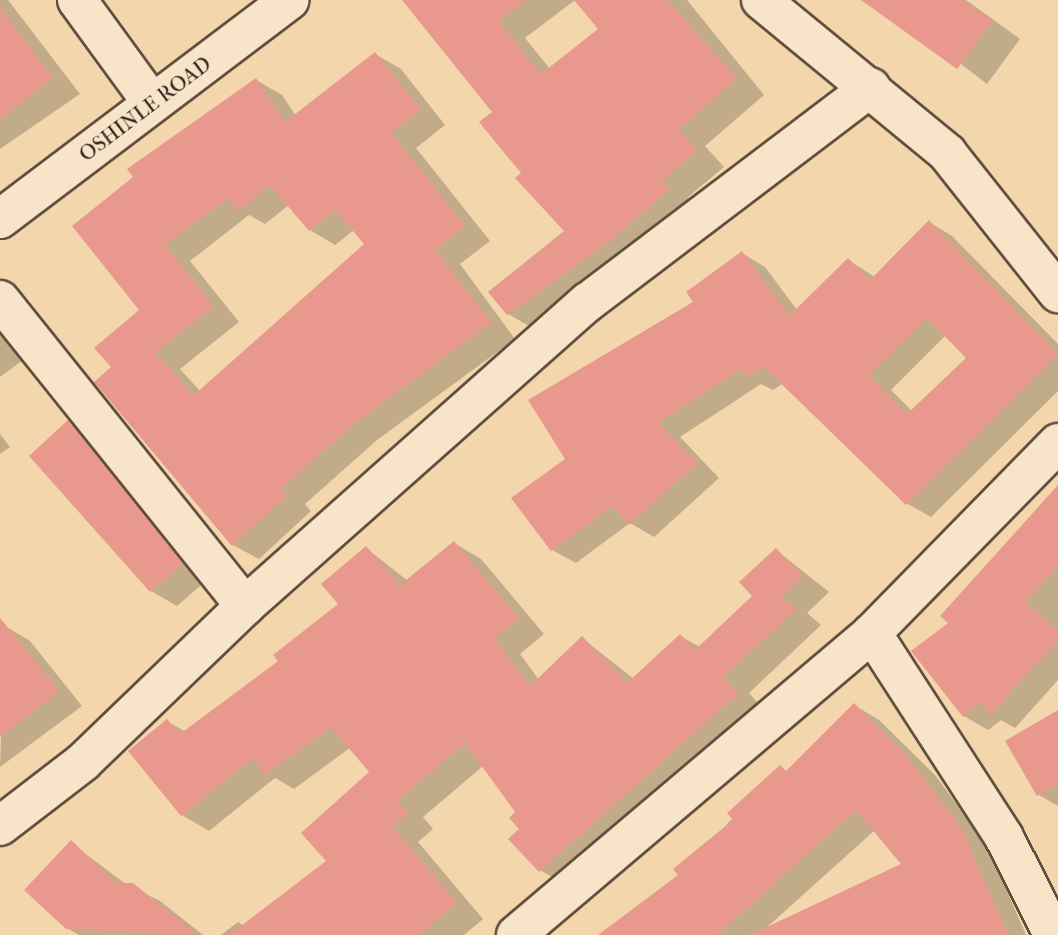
<!DOCTYPE html>
<style>
body{margin:0}
#map{position:relative;width:1058px;height:935px;overflow:hidden;background:#f3d6ac;font-family:"IM FELL French Canon",serif}
div>[style]{position:absolute}
[style*='--x']{left:calc(var(--x)*1px);top:calc(var(--y)*1px);width:calc(var(--w)*1px);rotate:calc(var(--a)*1deg)}
.shadow>*{inset:0;background:#0003}
.building>*{inset:0;background:#e9988d}
.roads{filter:drop-shadow(2px 0 #624f40) drop-shadow(-2px 0 #624f40) drop-shadow(0 2px #624f40) drop-shadow(0 -2px #624f40)}
.street>*{height:38px;margin:-19px;padding:0 19px;transform-origin:19px;border-radius:19px;background:#f7e4c9}
span{translate:-50% -50%;white-space:nowrap;text-align:center;line-height:1.15;-webkit-text-stroke:7px #f7e4c9;paint-order:stroke}
.street-label{font-size:21px;color:#31221c}
</style>
<div id="map">
<div class="shadow">
<i style="clip-path:polygon(0 0,8px 0,80px 94px,0 149px)"></i>
<i style="clip-path:polygon(evenodd,411px 0,687px 0,764px 95px,705px 146px,724px 167px,688px 197px,696px 206px,536px 330px,508px 314px,566px 231px,523px 174px,495px 112px,411px 0,575px 0,600px 29px,550px 69px,525px 38px,575px 0)"></i>
<i style="clip-path:polygon(878px 0,966px 0,1020px 39px,987px 84px)"></i>
<i style="clip-path:polygon(evenodd,375px 54px,401px 69px,445px 125px,416px 148px,490px 241px,460px 264px,515px 339px,377px 440px,305px 504px,311px 511px,259px 559px,233px 545px,113px 368px,142px 310px,74px 226px,256px 80px,282px 95px,296px 116px,375px 54px,289px 205px,310px 230px,335px 245px,354px 230px,366px 244px,200px 391px,180px 369px,239px 322px,190px 261px,249px 215px,265px 224px,289px 205px)"></i>
<i style="clip-path:polygon(evenodd,929px 222px,952px 236px,1058px 344px,1058px 391px,931px 517px,908px 504px,784px 383px,773px 390px,761px 384px,680px 437px,719px 478px,654px 537px,630px 523px,576px 563px,552px 550px,567px 460px,742px 253px,765px 267px,797px 310px,848px 260px,875px 277px,929px 222px,946px 335px,968px 358px,912px 411px,891px 390px,946px 335px)"></i>
<i style="clip-path:polygon(0 320px,27px 357px,0 377px)"></i>
<i style="clip-path:polygon(69px 423px,94px 437px,208px 579px,177px 606px,151px 591px)"></i>
<i style="clip-path:polygon(0 434px,10px 447px,0 454px)"></i>
<i style="clip-path:polygon(1058px 506px,1058px 680px,1015px 728px,1001px 720px,988px 730px,964px 716px,951px 623px)"></i>
<i style="clip-path:polygon(454px 543px,481px 559px,544px 634px,520px 654px,539px 680px,582px 638px,634px 679px,680px 636px,700px 647px,754px 596px,776px 550px,829px 592px,807px 613px,821px 625px,749px 693px,765px 710px,567px 886px,540px 870px,517px 812px,483px 766px,423px 817px,433px 829px,418px 842px,483px 919px,464px 935px,221px 935px,238px 922px,244px 926px,328px 861px,371px 772px,351px 747px,294px 789px,275px 778px,209px 831px,182px 815px,167px 721px,186px 732px,280px 661px,340px 604px,366px 548px,408px 581px)"></i>
<i style="clip-path:polygon(5px 626px,30px 641px,82px 706px,0 767px)"></i>
<i style="clip-path:polygon(evenodd,854px 705px,879px 720px,935px 775px,987px 845px,1026px 935px,605px 935px,680px 875px,780px 767px,788px 772px,854px 705px,875px 830px,903px 865px,765px 929px,875px 830px)"></i>
<i style="clip-path:polygon(1058px 712px,1058px 806px,1039px 795px)"></i>
<i style="clip-path:polygon(71px 843px,127px 885px,160px 901px,203px 935px,79px 935px,67px 928px)"></i>
</div>
<div class="building">
<i style="clip-path:polygon(402px 0,526px 0,498px 21px,541px 74px,598px 29px,574px 0,667px 0,737px 78px,679px 129px,697px 150px,662px 181px,669px 189px,613px 239px,507px 315px,488px 292px,564px 231px,515px 178px,521px 173px,479px 122px,492px 112px)"></i>
<i style="clip-path:polygon(861px 0,963px 0,992px 21px,957px 69px)"></i>
<i style="clip-path:polygon(0 8px,53px 78px,0 119px)"></i>
<i style="clip-path:polygon(evenodd,375px 52px,421px 110px,391px 133px,465px 226px,435px 249px,491px 323px,351px 426px,281px 489px,287px 495px,232px 546px,94px 382px,111px 367px,94px 348px,139px 310px,72px 226px,133px 177px,127px 169px,256px 78px,285px 122px,375px 52px,270px 185px,309px 231px,335px 210px,364px 244px,194px 395px,155px 353px,214px 306px,165px 245px,228px 198px,238px 211px,270px 185px)"></i>
<i style="clip-path:polygon(evenodd,929px 220px,1058px 354px,906px 505px,764px 367px,748px 378px,741px 369px,658px 423px,697px 463px,629px 525px,612px 506px,551px 551px,511px 498px,565px 459px,528px 400px,693px 302px,686px 292px,742px 251px,789px 316px,848px 258px,870px 280px,929px 220px,927px 318px,966px 358px,907px 414px,869px 375px,927px 318px)"></i>
<i style="clip-path:polygon(68px 420px,183px 563px,150px 592px,29px 456px)"></i>
<i style="clip-path:polygon(1058px 485px,1058px 565px,1025px 602px,1058px 632px,1058px 640px,990px 715px,982px 702px,963px 717px,911px 651px,948px 623px,940px 616px)"></i>
<i style="clip-path:polygon(454px 541px,519px 618px,494px 638px,530px 686px,582px 636px,627px 683px,680px 634px,695px 650px,752px 596px,739px 582px,776px 548px,803px 576px,781px 597px,796px 609px,723px 677px,739px 693px,539px 872px,508px 839px,519px 829px,509px 818px,515px 812px,465px 743px,397px 801px,408px 813px,392px 826px,457px 903px,419px 935px,229px 935px,326px 861px,301px 833px,369px 772px,331px 727px,265px 775px,253px 758px,181px 816px,128px 751px,167px 719px,180px 734px,278px 661px,273px 655px,338px 604px,321px 584px,366px 546px,400px 585px)"></i>
<i style="clip-path:polygon(0 618px,59px 691px,0 737px)"></i>
<i style="clip-path:polygon(854px 703px,910px 759px,927px 784px,922px 790px,929px 786px,961px 827px,1008px 935px,750px 935px,901px 864px,856px 810px,717px 935px,598px 935px,678px 875px,673px 869px,733px 820px,727px 813px,780px 765px,786px 771px)"></i>
<i style="clip-path:polygon(1058px 710px,1058px 784px,1037px 796px,1005px 741px)"></i>
<i style="clip-path:polygon(71px 840px,116px 883px,133px 883px,197px 935px,66px 929px,24px 890px)"></i>
</div>
<div class="roads">
<div class="street">
<i style="--x:77;--y:0;--w:127;--a:53.9"></i>
<i style="--x:761;--y:0;--w:241;--a:39.4"></i>
<i style="--x:947;--y:153;--w:179;--a:51.6"></i>
<i style="--x:0;--y:219;--w:363;--a:-37.1"></i>
<i style="--x:0;--y:300;--w:392;--a:51.3"></i>
<i style="--x:872;--y:633;--w:243;--a:57.1"></i>
<i style="--x:1004;--y:837;--w:110;--a:63.4"></i>
<i style="--x:0;--y:826;--w:105;--a:-37.6"></i>
<i style="--x:83;--y:762;--w:225;--a:-43.9"></i>
<i style="--x:245;--y:606;--w:458;--a:-41.6"></i>
<i style="--x:588;--y:302;--w:355;--a:-37.2"></i>
<i style="--x:516;--y:935;--w:467;--a:-40.3"></i>
<i style="--x:872;--y:633;--w:266;--a:-45.6"></i>
</div>
</div>
<div class="street-label">
<span style="left:145px;top:109px;rotate:-37deg">OSHINLE ROAD</span>
</div>
</div>
